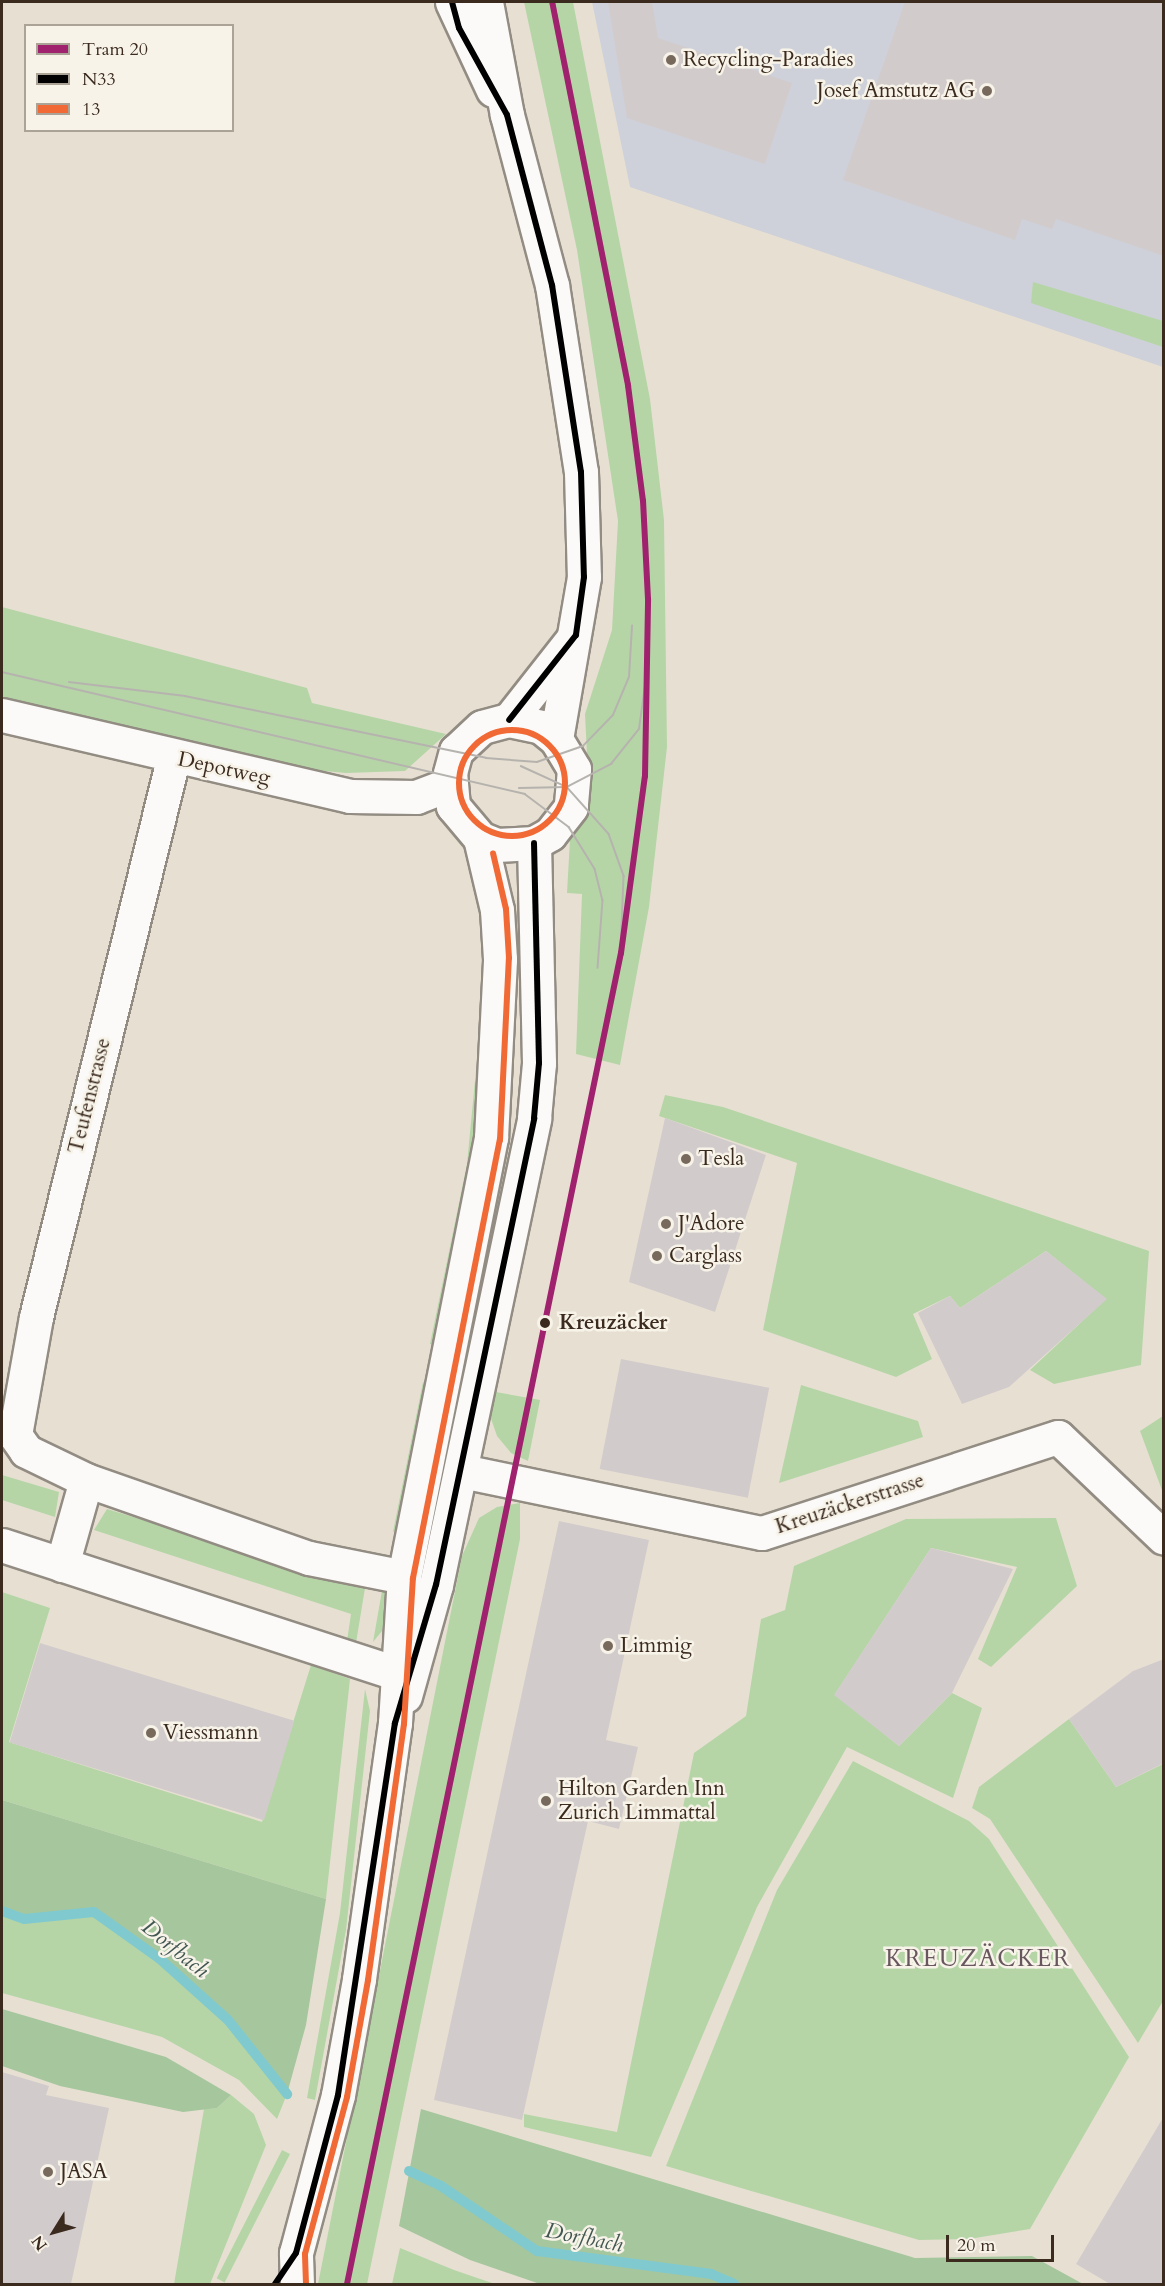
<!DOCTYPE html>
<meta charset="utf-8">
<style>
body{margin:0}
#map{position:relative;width:1165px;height:2286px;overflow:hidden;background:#e7e0d2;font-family:Cardo,serif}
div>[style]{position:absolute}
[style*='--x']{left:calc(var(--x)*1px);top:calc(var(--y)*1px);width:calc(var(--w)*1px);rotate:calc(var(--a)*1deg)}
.industrial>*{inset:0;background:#ced1d9}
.green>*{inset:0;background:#b5d5a7;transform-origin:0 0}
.forest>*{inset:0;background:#a6c69d}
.stream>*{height:10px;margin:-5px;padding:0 5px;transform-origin:5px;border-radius:5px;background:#80cacf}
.building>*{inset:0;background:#d2cbcc;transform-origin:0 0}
.roads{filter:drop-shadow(2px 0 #928c83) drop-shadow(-2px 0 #928c83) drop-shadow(0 2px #928c83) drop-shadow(0 -2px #928c83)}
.street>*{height:33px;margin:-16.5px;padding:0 16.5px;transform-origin:16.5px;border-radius:16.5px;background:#fbfaf8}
.tram>*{height:1.5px;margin:-0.75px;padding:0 0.75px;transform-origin:0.75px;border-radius:0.75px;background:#b6b3af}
.bus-1>*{height:6px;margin:-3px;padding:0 3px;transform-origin:3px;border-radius:3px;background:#000}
.bus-2>*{height:6px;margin:-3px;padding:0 3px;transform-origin:3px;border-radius:3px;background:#f16935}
.bus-2>.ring{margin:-3px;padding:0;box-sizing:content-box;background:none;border:6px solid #f16935;border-radius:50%}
.tram-1>*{height:6px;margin:-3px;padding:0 3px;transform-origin:3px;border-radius:3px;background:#a0216e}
.dots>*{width:16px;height:16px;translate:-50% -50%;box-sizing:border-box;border:3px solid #f7f3e8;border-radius:50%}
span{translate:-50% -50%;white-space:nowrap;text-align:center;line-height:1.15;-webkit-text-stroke:5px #f7f3e8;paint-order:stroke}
.poi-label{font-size:21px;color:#3b2a1e}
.left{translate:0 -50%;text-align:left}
.right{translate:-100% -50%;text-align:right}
.street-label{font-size:21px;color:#3b2a1e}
.stop-label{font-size:21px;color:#3b2a1e;font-weight:700}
.water-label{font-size:22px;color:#425753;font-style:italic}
.quarter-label{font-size:24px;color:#69575f;letter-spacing:1.5px}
.frame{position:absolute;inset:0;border:3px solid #3b2a1e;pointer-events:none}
.legend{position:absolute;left:24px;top:24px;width:210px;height:108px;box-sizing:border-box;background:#f7f3e8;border:2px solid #aca397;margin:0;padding:8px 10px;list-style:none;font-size:18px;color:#3b2a1e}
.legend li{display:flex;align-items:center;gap:12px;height:30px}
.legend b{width:30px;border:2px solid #aca397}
.north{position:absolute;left:24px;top:2202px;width:60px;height:60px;-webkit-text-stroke:4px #f7f3e8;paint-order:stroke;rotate:233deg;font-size:16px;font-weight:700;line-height:24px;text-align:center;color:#3b2a1e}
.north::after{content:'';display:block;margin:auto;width:21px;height:27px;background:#3b2a1e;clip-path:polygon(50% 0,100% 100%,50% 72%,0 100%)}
.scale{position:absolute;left:946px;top:2235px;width:108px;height:27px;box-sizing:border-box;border:3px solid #3b2a1e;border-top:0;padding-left:8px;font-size:18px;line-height:21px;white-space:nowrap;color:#3b2a1e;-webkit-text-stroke:4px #f7f3e8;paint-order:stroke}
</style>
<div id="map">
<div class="industrial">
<i style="clip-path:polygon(592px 2px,1163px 2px,1163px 367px,630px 187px)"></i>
</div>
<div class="green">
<i style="clip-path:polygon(524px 2px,573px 2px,650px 399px,664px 520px,667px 747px,649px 907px,620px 1065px,576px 1054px,582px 894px,567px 893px,570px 839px,589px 796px,585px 714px,612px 630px,618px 521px,577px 250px)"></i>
<i style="clip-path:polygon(1033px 282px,1163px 321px,1163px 347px,1031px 303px)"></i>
<i style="clip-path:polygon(2px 607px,307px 688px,312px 703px,446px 734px,405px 771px,346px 773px,302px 769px,2px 700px)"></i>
<i style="clip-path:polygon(476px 1070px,482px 1071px,479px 1130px,437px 1345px,430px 1344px,467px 1164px)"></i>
<i style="clip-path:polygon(665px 1095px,723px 1107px,1149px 1251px,1141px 1365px,1054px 1384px,1030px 1370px,1106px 1299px,1046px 1251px,960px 1308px,950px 1296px,913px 1314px,932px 1359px,896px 1377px,763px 1330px,797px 1163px,659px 1116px)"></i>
<i style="clip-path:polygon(423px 1382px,431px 1383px,401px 1527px,393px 1532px)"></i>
<i style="clip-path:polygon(801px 1385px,918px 1421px,923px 1437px,779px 1483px)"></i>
<i style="clip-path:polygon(490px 1391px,540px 1400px,528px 1461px,511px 1453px,497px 1436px,488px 1410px)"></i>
<i style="clip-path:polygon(1163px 1416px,1163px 1493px,1140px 1431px)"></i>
<i style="clip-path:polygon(2px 1475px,59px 1492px,55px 1517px,2px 1500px)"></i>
<i style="clip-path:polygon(520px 1503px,520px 1539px,367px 2284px,318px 2284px,462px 1556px,479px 1518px,497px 1507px)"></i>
<i style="clip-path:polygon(107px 1509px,365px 1588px,356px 1643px,347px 1641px,351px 1614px,94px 1530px)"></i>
<i style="clip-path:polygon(1056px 1518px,1077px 1586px,991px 1667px,978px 1659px,1017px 1567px,931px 1548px,835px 1694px,899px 1746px,952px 1693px,982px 1708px,953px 1798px,847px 1747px,757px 1907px,651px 2157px,524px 2127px,524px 2114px,617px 2132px,694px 1753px,746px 1716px,761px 1619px,785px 1610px,794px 1566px,906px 1519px)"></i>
<i style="clip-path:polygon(383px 1585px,390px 1587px,382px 1631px,373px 1642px)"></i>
<i style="clip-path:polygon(2px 1592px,50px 1608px,9px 1742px,262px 1822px,311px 1665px,350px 1679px,326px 1899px,2px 1800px)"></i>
<i style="clip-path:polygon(365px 1689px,370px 1711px,346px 1930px,315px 2100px,307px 2098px,340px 1913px)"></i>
<i style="clip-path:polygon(1069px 1719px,1116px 1787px,1163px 1764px,1163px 2001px,1138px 2043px,990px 1819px,972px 1808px,979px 1787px)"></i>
<i style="clip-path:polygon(853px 1761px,969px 1821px,989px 1839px,1129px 2057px,1030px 2229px,969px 2239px,919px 2240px,666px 2166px,777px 1890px)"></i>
<i style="clip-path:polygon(2px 1911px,24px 1919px,94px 1912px,160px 1959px,260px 2056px,287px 2094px,277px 2119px,239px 2080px,162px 2037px,2px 1993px)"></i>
<i style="clip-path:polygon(231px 2095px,254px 2114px,266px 2145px,210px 2284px,174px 2284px,204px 2109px,217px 2108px)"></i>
<i style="left:282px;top:2150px;width:9px;height:144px;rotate:27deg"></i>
<i style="clip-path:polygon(400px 2248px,454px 2270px,495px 2284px,392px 2284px)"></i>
</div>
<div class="forest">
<i style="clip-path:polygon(2px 1800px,326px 1899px,306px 2025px,287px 2094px,228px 2020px,160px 1959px,94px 1912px,24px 1919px,2px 1911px)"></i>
<i style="clip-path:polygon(2px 2009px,166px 2057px,231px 2095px,217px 2108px,183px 2112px,60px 2086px,2px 2066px)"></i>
<i style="clip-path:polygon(421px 2109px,915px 2258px,1032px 2256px,1083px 2284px,540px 2284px,470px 2260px,399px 2226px)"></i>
</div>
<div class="stream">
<i style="--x:2;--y:1911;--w:23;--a:20"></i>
<i style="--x:24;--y:1919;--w:70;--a:-5.7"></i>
<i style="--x:94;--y:1912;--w:81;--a:35.5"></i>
<i style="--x:160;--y:1959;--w:91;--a:41.9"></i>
<i style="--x:228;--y:2020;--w:95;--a:51.4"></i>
<i style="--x:409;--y:2171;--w:35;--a:25"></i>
<i style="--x:441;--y:2186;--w:116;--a:34.1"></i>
<i style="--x:537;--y:2251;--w:176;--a:7.5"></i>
<i style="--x:711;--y:2274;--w:25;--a:23"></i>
</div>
<div class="building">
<i style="clip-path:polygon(608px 2px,652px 2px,658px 38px,792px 83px,765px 164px,627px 118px)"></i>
<i style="clip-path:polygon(905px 2px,1164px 2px,1164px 256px,1056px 219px,1052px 229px,1022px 219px,1015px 240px,843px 180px)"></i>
<i style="clip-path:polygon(665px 1118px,766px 1155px,715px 1312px,629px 1282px)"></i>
<i style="clip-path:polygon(1046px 1251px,1107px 1299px,1009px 1387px,962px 1404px,918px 1313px,950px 1296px,960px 1308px)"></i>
<i style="left:621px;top:1359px;width:151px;height:112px;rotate:11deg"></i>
<i style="clip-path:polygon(559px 1521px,649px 1540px,606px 1740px,638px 1747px,619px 1829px,588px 1821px,522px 2120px,434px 2100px)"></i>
<i style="clip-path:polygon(931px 1548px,1013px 1569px,952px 1693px,899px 1746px,834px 1695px)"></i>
<i style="left:40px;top:1643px;width:266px;height:104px;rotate:17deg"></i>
<i style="clip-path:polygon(1164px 1659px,1164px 1763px,1116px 1787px,1069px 1719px,1133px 1671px)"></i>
<i style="clip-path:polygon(2px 2072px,49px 2086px,46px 2095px,109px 2108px,71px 2284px,2px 2284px)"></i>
<i style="clip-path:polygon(1164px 2116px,1164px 2284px,1110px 2284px,1076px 2264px)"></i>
</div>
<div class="roads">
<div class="street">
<i style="--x:452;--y:2;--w:97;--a:65"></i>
<i style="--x:486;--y:2;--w:115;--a:79.5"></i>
<i style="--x:507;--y:115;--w:176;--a:75.2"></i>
<i style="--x:552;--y:285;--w:189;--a:81.2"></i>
<i style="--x:581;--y:472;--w:105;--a:88.4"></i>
<i style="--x:584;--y:577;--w:164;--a:99.8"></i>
<i style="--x:2;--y:715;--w:357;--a:13.1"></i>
<i style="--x:350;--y:796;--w:66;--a:0.9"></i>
<i style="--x:416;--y:797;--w:34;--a:-21"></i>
<i style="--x:509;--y:720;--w:100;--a:-51.9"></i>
<i style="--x:173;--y:759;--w:575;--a:103.79"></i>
<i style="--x:36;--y:1317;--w:120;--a:100.1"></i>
<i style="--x:15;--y:1435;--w:19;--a:55"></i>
<i style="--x:26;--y:1451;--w:67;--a:25.8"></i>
<i style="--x:86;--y:1480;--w:236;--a:19.3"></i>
<i style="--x:309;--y:1558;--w:97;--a:11.3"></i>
<i style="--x:462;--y:1471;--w:306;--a:11.7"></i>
<i style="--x:762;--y:1533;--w:311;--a:-18"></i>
<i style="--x:1058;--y:1437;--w:146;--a:43.6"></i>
<i style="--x:2;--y:1545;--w:414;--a:18"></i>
<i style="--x:62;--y:1565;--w:88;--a:-74.2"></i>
<i style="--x:405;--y:1696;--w:115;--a:-74.4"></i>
<i style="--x:436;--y:1585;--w:477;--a:-78.1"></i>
<i style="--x:534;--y:1118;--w:55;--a:-84.8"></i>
<i style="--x:539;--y:1063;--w:220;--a:-91.3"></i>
<i style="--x:297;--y:2284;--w:31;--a:-92"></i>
<i style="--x:296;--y:2253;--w:163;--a:-75.1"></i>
<i style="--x:338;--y:2095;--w:118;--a:-79.7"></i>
<i style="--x:359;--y:1979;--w:259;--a:-82"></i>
<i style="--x:395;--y:1723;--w:146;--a:-86.5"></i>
<i style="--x:404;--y:1577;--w:448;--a:-78.8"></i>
<i style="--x:491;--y:1138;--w:179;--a:-87.1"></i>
<i style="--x:500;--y:959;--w:49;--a:-93.5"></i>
<i style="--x:497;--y:910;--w:74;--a:-103.3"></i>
<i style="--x:480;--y:838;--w:42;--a:-130.2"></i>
<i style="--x:453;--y:806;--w:33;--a:-95"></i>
<i style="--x:450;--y:773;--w:23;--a:-75"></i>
<i style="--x:456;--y:751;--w:35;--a:-43"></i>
<i style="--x:482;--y:727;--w:28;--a:-15"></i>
<i style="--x:509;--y:720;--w:33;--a:12"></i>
<i style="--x:541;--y:727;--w:19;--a:39"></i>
<i style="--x:556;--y:739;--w:35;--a:59"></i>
<i style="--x:574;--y:769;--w:38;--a:95"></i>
<i style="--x:571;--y:807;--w:34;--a:128"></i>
<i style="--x:550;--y:834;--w:18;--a:151"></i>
<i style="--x:534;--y:843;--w:37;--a:177"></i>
<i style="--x:497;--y:845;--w:18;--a:-158"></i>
</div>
</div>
<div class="tram">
<i style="--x:2;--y:672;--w:537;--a:13.13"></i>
<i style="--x:525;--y:794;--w:55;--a:36.9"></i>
<i style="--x:569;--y:827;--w:49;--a:58.2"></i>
<i style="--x:595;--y:869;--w:32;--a:76"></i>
<i style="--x:603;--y:900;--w:68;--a:94.2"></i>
<i style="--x:69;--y:682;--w:117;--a:6.9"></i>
<i style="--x:185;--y:696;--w:307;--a:11.6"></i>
<i style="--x:486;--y:758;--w:51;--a:4.5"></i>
<i style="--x:537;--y:762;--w:49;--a:-19.2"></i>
<i style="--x:583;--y:746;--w:43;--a:-45.9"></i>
<i style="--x:613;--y:715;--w:41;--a:-67.2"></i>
<i style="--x:629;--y:677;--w:51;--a:-86.6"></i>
<i style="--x:521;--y:766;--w:51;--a:24.5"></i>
<i style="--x:567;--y:787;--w:63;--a:48.2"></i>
<i style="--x:609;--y:834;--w:45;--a:70.3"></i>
<i style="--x:624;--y:876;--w:77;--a:92.2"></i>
<i style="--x:519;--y:788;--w:48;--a:-1.2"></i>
<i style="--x:567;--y:787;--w:50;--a:-27.6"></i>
<i style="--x:611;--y:764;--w:45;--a:-51.3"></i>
<i style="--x:639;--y:729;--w:73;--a:-82.1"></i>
</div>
<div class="bus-1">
<i style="--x:452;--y:2;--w:27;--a:75"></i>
<i style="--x:459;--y:28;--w:99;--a:61.1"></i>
<i style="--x:507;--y:115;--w:176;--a:75.2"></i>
<i style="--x:552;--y:285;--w:189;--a:81.2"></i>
<i style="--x:581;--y:472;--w:105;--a:88.4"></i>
<i style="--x:584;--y:577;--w:59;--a:97.9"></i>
<i style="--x:576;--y:635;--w:108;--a:128.2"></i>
<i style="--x:275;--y:2284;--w:37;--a:-56"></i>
<i style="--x:296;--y:2253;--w:163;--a:-75.1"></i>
<i style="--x:338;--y:2095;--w:376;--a:-81.3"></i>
<i style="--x:395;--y:1723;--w:144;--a:-73.5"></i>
<i style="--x:436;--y:1585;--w:477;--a:-78.1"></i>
<i style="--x:534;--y:1118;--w:55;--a:-84.8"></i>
<i style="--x:539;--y:1063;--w:220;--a:-91.3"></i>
</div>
<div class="bus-2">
<i class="ring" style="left:459px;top:730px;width:100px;height:100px"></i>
<i style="--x:306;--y:2284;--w:30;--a:-92"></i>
<i style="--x:305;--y:2254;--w:163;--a:-75"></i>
<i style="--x:347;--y:2097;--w:119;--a:-79.8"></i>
<i style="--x:368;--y:1980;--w:259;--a:-82"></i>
<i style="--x:404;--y:1724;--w:146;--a:-86.5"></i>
<i style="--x:413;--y:1578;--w:447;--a:-78.8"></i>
<i style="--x:500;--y:1140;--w:182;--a:-87.2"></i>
<i style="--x:509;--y:958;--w:49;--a:-93.5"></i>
<i style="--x:506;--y:909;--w:57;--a:-103.1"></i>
</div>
<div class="tram-1">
<i style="--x:347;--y:2284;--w:1359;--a:-78.37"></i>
<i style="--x:621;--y:953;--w:179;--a:-82.3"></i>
<i style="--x:645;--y:776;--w:177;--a:-89"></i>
<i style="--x:648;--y:599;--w:98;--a:-92.9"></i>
<i style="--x:643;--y:501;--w:117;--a:-97.4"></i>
<i style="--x:628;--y:385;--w:390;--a:-101.2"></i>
</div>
<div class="dots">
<i style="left:671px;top:60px;background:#776a5d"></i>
<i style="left:987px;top:91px;background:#776a5d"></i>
<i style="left:686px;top:1159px;background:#776a5d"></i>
<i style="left:666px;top:1224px;background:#776a5d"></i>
<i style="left:657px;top:1256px;background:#776a5d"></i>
<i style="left:545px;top:1323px;background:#3b2a1e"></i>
<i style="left:608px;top:1646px;background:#776a5d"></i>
<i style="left:151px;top:1733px;background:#776a5d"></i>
<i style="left:546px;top:1801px;background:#776a5d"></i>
<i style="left:48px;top:2172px;background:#776a5d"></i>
</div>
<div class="poi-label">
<span class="left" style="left:683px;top:60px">Recycling-Paradies</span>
<span class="right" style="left:975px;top:91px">Josef Amstutz AG</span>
<span class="left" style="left:698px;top:1159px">Tesla</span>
<span class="left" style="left:678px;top:1224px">J'Adore</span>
<span class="left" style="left:669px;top:1256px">Carglass</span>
<span class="left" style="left:620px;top:1646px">Limmig</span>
<span class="left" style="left:163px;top:1733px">Viessmann</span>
<span class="left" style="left:558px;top:1801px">Hilton Garden Inn<br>Zurich Limmattal</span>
<span class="left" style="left:60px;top:2172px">JASA</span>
</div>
<div class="street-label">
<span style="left:224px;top:769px;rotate:12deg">Depotweg</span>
<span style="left:90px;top:1096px;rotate:-76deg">Teufenstrasse</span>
<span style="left:850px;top:1504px;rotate:-18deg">Kreuzäckerstrasse</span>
</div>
<div class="stop-label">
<span class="left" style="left:559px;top:1323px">Kreuzäcker</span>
</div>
<div class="water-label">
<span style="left:175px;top:1949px;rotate:39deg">Dorfbach</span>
<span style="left:584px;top:2238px;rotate:11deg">Dorfbach</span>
</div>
<div class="quarter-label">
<span style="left:978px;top:1959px">KREUZÄCKER</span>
</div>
<div class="frame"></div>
<ul class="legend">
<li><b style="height:8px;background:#a0216e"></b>Tram 20</li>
<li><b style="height:8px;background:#000"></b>N33</li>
<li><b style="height:8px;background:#f16935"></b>13</li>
</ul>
<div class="north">N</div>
<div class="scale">20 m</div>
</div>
